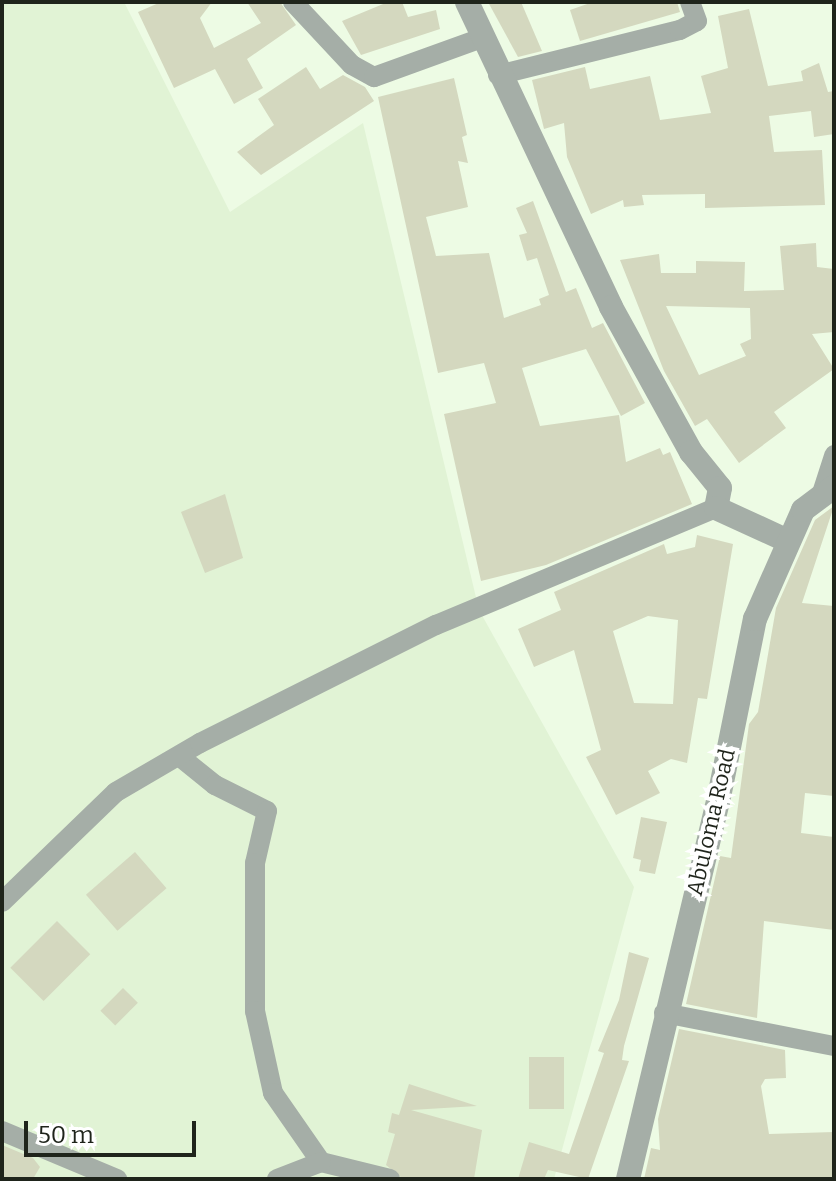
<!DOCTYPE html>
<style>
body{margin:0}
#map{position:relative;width:836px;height:1181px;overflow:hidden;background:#edfbe4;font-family:Bitter,serif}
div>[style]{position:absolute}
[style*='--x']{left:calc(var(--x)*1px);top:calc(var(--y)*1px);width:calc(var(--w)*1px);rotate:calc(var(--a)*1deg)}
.built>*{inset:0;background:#e1f3d5}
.building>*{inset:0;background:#d4d8bf;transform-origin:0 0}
.minor>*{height:20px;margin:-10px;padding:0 10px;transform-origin:10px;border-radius:10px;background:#a5aea7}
.tertiary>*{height:24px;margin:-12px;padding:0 12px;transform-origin:12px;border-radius:12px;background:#a5aea7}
span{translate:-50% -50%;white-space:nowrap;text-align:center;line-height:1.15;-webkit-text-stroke:8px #fff;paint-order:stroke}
.street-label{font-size:22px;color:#1f241b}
.frame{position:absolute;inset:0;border:4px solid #1f241b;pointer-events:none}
.scale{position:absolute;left:24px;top:1121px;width:172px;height:36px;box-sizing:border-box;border:4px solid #1f241b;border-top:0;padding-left:10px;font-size:24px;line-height:28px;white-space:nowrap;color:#1f241b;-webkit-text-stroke:6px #fff;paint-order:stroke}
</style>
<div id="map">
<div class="built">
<i style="clip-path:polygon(2px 2px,124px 2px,230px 212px,363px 123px,479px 610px,634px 887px,554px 1179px,2px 1179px)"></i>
</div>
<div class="building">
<i style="clip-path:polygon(161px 2px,212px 2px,200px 18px,214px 48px,261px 23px,247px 2px,280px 2px,296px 25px,247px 59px,263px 88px,234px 104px,215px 69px,174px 88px,138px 12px)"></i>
<i style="clip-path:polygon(388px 2px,402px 2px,408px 17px,436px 10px,440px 29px,361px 55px,342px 21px)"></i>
<i style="clip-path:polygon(488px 2px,521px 2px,542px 51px,518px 57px)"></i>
<i style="clip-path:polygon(593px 2px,677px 2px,680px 12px,580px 41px,570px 10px)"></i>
<i style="clip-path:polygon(749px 9px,768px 86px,803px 81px,801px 71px,819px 63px,828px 92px,834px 91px,834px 134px,814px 137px,811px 111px,769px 116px,774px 152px,822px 150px,825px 205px,705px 208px,705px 194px,642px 195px,644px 205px,624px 207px,623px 200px,591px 214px,567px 157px,564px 123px,544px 129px,532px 80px,585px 67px,590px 89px,650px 76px,660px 120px,711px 113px,701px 76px,728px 68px,718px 16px)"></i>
<i style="clip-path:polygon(306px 67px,320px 89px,343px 75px,365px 87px,374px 101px,261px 175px,237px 152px,274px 125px,258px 99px)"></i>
<i style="clip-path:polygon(454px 78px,467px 135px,462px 137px,468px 163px,458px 161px,468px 207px,426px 217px,436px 256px,489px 253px,504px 318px,541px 305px,539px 299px,549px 295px,537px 258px,527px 261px,519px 235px,527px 233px,516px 208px,533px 201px,566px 292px,576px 288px,592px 328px,603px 323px,645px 403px,621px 416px,586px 349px,522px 368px,540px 426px,619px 415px,626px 462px,660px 448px,663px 455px,670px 452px,692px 504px,546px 565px,481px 581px,444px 414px,496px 403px,484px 363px,438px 373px,378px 97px)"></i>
<i style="clip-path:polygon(evenodd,816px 243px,817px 267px,834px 269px,834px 332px,812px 334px,834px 369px,774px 412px,786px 428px,739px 463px,707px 419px,695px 426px,664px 371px,620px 260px,659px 254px,661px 273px,696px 273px,696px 261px,745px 262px,744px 291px,784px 290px,780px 246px,816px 243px,666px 306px,750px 308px,751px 339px,740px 344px,746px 356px,699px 375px,666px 306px)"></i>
<i style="clip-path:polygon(225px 494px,243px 558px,205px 573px,181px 512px)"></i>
<i style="clip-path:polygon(834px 506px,802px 603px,834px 606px,834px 796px,805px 793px,801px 833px,834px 837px,834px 930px,764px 921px,757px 1018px,686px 1004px,720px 856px,731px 858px,749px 724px,758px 712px,776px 608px,815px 520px)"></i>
<i style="clip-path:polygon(evenodd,697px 535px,733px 544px,707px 699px,698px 698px,687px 763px,671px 759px,648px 771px,660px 793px,616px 815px,586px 757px,601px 750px,574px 650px,534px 667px,518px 629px,561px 610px,554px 592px,664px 544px,667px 554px,695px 547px,697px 535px,648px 616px,678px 620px,673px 704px,634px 703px,613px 631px,648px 616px)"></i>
<i style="clip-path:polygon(641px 817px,667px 822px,655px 874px,639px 871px,641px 860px,633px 858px)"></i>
<i style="left:135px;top:852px;width:48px;height:65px;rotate:49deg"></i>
<i style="left:57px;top:921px;width:47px;height:66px;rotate:45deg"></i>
<i style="clip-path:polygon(629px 952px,649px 958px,624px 1046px,622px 1060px,629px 1061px,588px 1179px,548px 1170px,544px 1179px,518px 1179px,529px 1142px,569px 1154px,604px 1053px,598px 1051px,619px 1000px)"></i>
<i style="left:123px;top:988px;width:21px;height:32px;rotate:45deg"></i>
<i style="clip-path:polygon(679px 1029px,785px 1050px,786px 1078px,765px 1079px,761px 1086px,769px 1134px,834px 1132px,834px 1179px,644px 1179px,651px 1148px,660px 1150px,658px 1119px)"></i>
<i style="left:529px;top:1057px;width:35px;height:52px"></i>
<i style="clip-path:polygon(409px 1084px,477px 1106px,411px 1110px,482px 1130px,474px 1179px,403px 1179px,386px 1165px,395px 1134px,388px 1132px,392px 1113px,399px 1115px)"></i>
<i style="clip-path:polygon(2px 1145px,33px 1158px,40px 1167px,33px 1179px,2px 1179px)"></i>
</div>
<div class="minor">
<i style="--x:293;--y:2;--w:86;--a:46.9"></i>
<i style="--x:352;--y:65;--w:25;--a:29"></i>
<i style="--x:374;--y:77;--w:115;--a:-19.9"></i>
<i style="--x:498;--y:75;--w:187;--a:-13.9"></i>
<i style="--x:680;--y:30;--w:19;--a:-28"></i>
<i style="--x:697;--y:21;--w:20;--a:-110"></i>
<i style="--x:822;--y:493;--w:40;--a:-72"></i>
<i style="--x:179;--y:756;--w:46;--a:38.9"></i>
<i style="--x:215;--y:785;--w:58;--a:26.6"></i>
<i style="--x:267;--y:811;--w:53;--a:103"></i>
<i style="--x:255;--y:863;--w:148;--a:90"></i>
<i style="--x:255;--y:1011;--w:84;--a:77.6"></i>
<i style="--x:273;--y:1093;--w:84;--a:55.2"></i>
<i style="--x:321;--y:1162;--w:71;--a:13.8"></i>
<i style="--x:2;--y:902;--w:158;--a:-44"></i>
<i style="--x:116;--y:792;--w:97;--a:-30.3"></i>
<i style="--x:200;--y:743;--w:264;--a:-26.6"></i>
<i style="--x:436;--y:625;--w:303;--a:-22.7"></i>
<i style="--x:664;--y:1013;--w:173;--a:11"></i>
<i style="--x:2;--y:1131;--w:125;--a:22.7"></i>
<i style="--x:277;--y:1179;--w:47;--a:-21.1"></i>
</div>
<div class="tertiary">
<i style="--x:467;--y:2;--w:337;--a:64.7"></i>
<i style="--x:611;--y:307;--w:166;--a:61.1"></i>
<i style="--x:691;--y:452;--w:46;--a:51.1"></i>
<i style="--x:720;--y:488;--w:20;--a:101"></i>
<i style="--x:716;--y:508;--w:77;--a:24.6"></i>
<i style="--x:628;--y:1179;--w:388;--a:-76.6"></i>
<i style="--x:718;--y:802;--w:187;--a:-78.6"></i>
<i style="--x:755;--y:619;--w:119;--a:-66.2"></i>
<i style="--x:803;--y:510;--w:39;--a:-37"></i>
</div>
<div class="street-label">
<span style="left:711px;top:822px;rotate:-77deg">Abuloma Road</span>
</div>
<div class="frame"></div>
<div class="scale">50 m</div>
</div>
